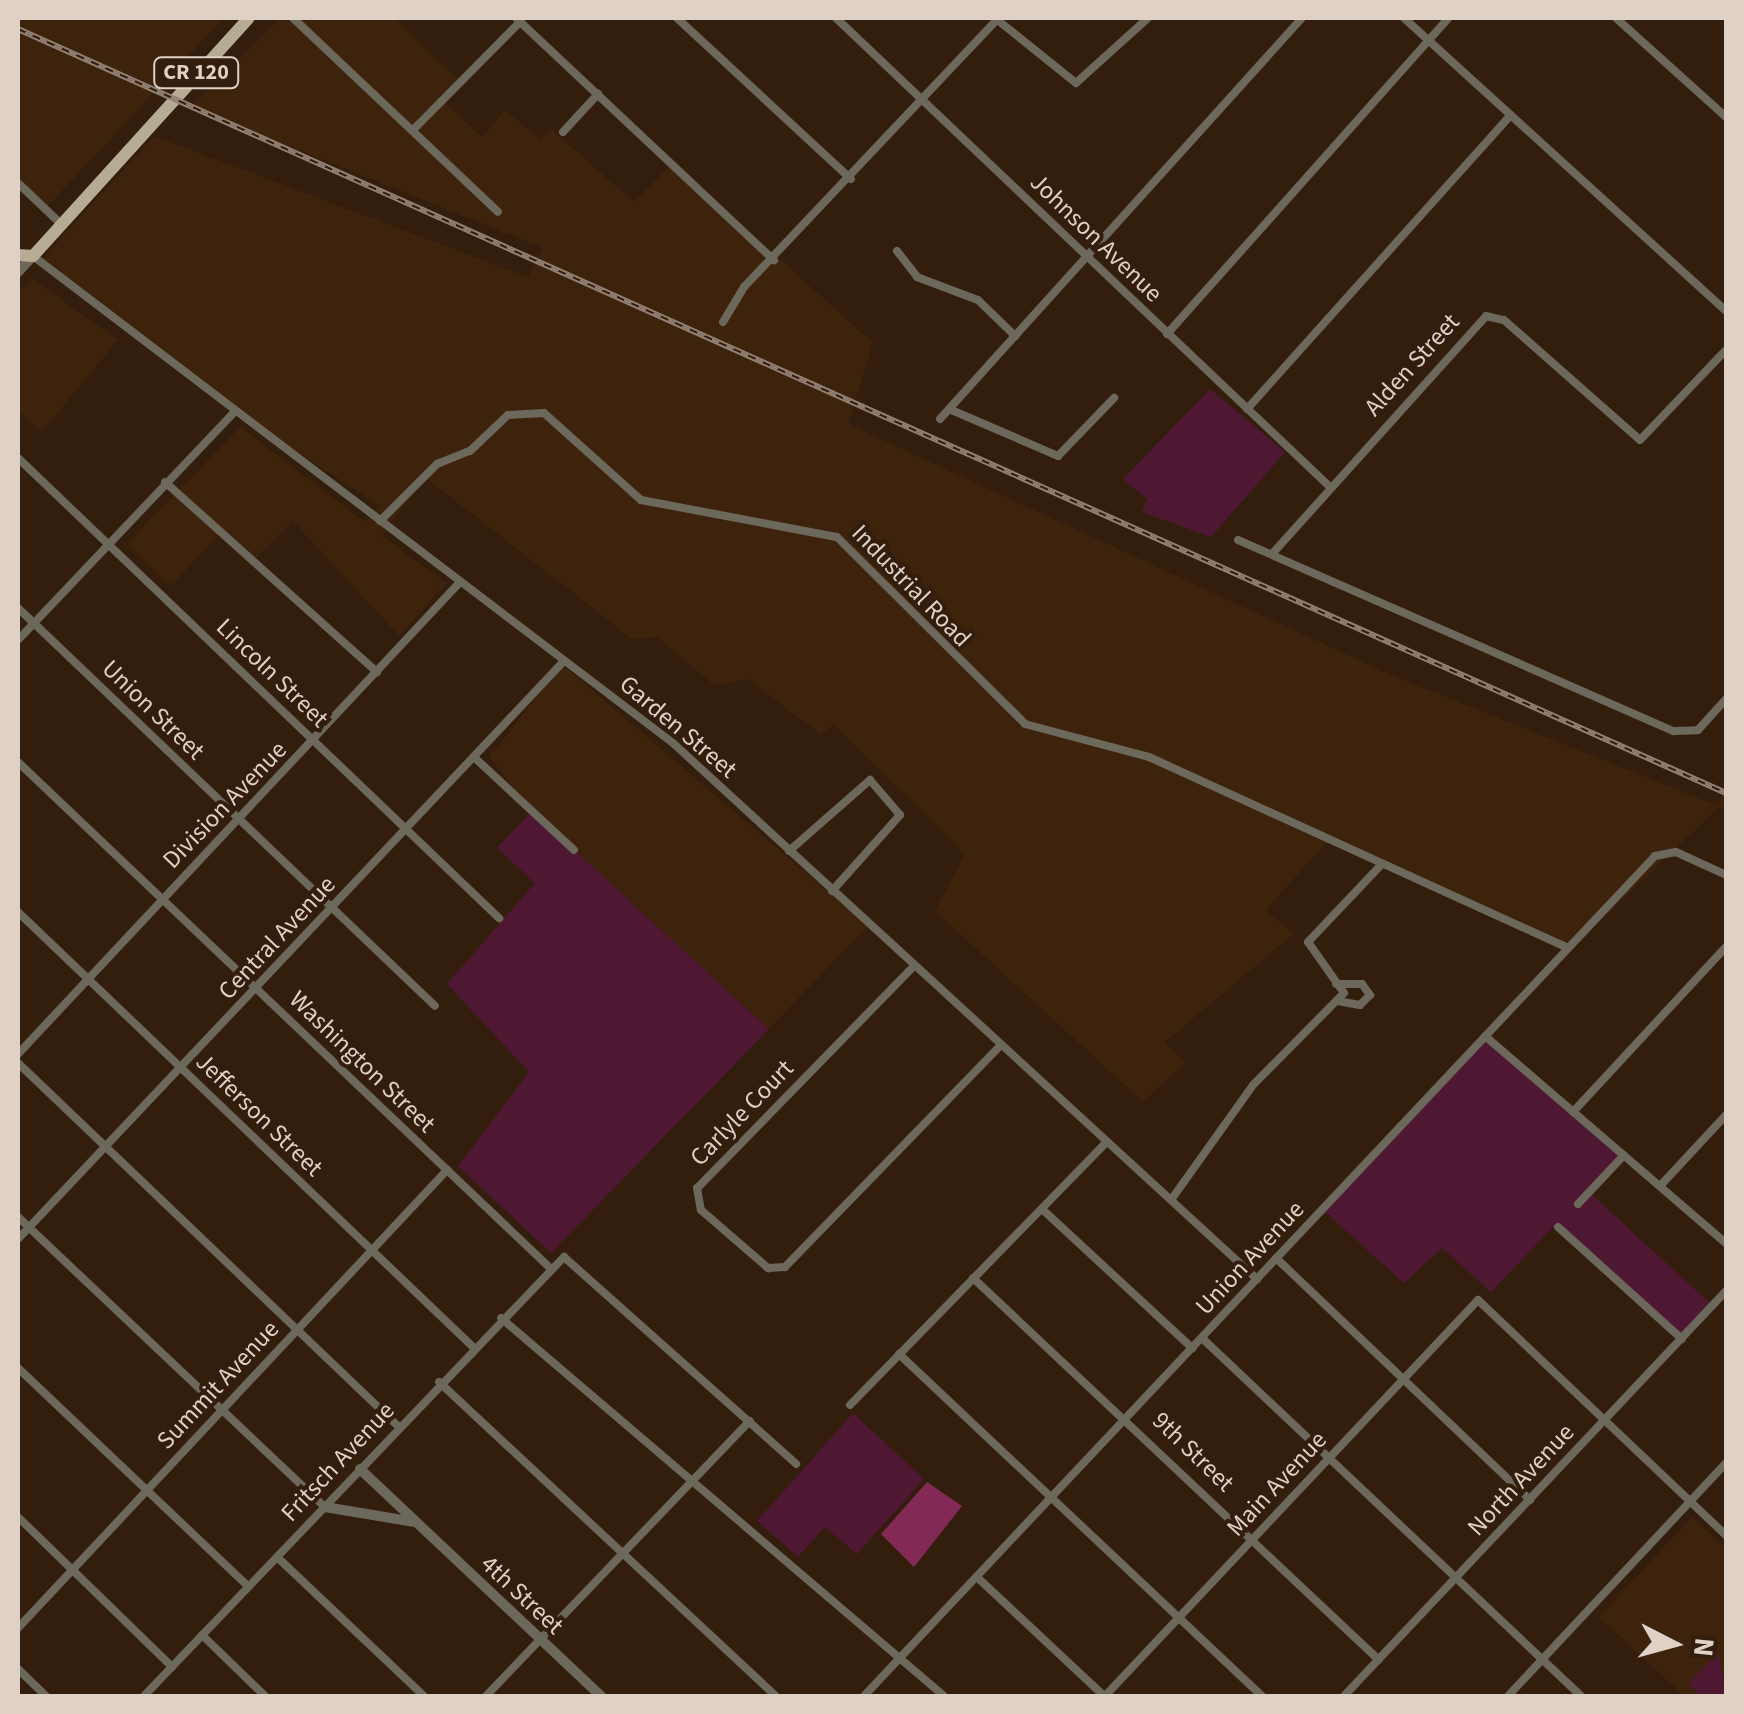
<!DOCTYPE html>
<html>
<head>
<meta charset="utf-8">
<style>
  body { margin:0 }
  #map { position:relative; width:1744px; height:1714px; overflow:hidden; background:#331d0d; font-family:"Source Sans 3",sans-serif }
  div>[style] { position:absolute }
  .built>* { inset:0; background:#3d220c }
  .green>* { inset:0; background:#4e1832 }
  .forest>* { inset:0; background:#822a55 }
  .minor>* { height:8px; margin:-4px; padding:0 4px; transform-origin:4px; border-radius:4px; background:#6c685b }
  .tertiary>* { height:10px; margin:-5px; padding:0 5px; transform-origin:5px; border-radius:5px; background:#6c685b }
  .primary>* { height:12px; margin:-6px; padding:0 6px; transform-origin:6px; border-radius:6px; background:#b6ac93 }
  .rail>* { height:6px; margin-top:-3px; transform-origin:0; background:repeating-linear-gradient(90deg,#331d0d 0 8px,#928174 0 16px); box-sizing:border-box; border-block:2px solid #928174 }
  span { translate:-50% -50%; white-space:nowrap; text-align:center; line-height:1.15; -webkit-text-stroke:8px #331d0d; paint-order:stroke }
  .shield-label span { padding:2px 8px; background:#331d0d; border:2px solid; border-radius:8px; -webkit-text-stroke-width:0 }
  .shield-label { font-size:22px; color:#dfd1c6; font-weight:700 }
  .street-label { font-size:25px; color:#dfd1c6 }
  .frame { position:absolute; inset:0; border:20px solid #dfd1c6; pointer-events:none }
  .north { position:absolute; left:1624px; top:1594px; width:100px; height:100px; -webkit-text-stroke:8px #331d0d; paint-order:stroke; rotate:96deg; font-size:28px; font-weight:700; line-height:40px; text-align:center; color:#dfd1c6 }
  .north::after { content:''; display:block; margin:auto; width:35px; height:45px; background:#dfd1c6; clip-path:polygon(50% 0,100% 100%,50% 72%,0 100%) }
</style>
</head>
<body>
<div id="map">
  <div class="built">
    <i style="clip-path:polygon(18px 18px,224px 18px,44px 210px,18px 186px)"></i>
    <i style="clip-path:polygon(280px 18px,394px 18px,459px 81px,442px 100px,482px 137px,505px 110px,541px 140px,551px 129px,634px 202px,673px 163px,873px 343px,848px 424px,1389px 674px,1718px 806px,1726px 782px,1726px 810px,1719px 807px,1570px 950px,1327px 842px,1266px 910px,1294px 934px,1165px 1042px,1185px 1063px,1143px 1102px,935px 911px,965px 854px,834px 724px,821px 735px,748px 679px,715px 686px,657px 637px,632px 639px,425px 477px,382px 536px,446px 583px,399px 636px,293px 521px,253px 561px,219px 534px,171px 586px,127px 544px,240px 427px,365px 522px,378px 505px,235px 411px,39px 262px,154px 136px,528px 277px,543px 248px,191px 107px)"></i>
    <i style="clip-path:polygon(33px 279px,118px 340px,42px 432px,18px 410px,18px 293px)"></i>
    <i style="clip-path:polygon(562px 664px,868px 926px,769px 1029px,532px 811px,489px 757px)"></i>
    <i style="clip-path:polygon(1692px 1517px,1726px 1548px,1726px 1696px,1684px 1696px,1599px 1617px)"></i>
  </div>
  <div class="green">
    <i style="clip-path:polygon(1210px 389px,1285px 452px,1211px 537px,1142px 512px,1147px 499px,1123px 479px)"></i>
    <i style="clip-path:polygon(532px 811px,769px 1029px,551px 1253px,458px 1166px,529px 1072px,447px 984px,535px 883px,497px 848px)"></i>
    <i style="clip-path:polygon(1490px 1036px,1625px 1157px,1589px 1192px,1714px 1307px,1682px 1342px,1557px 1223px,1491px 1292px,1442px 1248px,1404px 1283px,1324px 1211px)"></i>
    <i style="clip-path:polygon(853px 1413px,924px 1479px,857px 1554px,825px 1527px,798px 1557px,757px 1521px)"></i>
    <i style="clip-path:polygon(1718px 1652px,1726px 1696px,1701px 1696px,1688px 1684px)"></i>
  </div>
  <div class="forest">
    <i style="clip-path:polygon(927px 1482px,962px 1506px,914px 1567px,881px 1534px)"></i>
  </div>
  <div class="minor">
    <i style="left:293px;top:18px;width:282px;rotate:43.4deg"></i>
    <i style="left:516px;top:18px;width:354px;rotate:43.2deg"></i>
    <i style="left:677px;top:18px;width:237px;rotate:42.8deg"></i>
    <i style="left:836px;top:18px;width:681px;rotate:43.51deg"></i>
    <i style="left:995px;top:18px;width:104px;rotate:38.7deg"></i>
    <i style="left:1076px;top:83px;width:97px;rotate:-42.1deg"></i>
    <i style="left:1404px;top:18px;width:435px;rotate:42.3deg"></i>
    <i style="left:1616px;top:18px;width:148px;rotate:42deg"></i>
    <i style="left:414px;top:129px;width:152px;rotate:-45.3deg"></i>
    <i style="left:563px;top:132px;width:52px;rotate:-47.4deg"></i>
    <i style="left:18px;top:183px;width:58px;rotate:43.6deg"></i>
    <i style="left:897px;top:251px;width:33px;rotate:52deg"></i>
    <i style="left:917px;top:277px;width:65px;rotate:20.7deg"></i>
    <i style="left:978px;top:300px;width:52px;rotate:44.2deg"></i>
    <i style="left:33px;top:256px;width:804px;rotate:37.27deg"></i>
    <i style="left:673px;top:743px;width:793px;rotate:42.55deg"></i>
    <i style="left:723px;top:322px;width:41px;rotate:-59deg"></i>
    <i style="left:744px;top:287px;width:370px;rotate:-46.6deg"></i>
    <i style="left:1167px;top:334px;width:424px;rotate:-48.3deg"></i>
    <i style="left:949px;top:409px;width:119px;rotate:23.3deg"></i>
    <i style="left:1058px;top:456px;width:81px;rotate:-46deg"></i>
    <i style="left:1247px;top:409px;width:395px;rotate:-48.1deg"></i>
    <i style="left:940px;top:419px;width:540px;rotate:-47.93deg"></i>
    <i style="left:18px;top:458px;width:666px;rotate:43.72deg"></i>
    <i style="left:165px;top:482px;width:285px;rotate:41.9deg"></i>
    <i style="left:380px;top:521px;width:81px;rotate:-45deg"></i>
    <i style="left:437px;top:464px;width:35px;rotate:-22deg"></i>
    <i style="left:470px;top:451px;width:52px;rotate:-43.5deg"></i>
    <i style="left:508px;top:415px;width:36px;rotate:-3deg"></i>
    <i style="left:544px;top:413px;width:130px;rotate:41.9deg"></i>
    <i style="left:641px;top:500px;width:199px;rotate:10.7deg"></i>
    <i style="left:837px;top:537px;width:265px;rotate:44.8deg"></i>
    <i style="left:1025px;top:724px;width:128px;rotate:14.9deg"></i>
    <i style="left:1149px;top:757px;width:460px;rotate:24.5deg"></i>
    <i style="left:1238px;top:540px;width:476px;rotate:23.7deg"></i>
    <i style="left:1674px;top:731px;width:24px;rotate:-2deg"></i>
    <i style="left:1698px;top:730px;width:42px;rotate:-47.9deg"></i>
    <i style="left:1272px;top:554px;width:320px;rotate:-48deg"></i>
    <i style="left:1486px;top:316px;width:18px;rotate:13deg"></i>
    <i style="left:1504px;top:320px;width:181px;rotate:41.4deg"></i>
    <i style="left:1640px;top:440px;width:124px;rotate:-46.3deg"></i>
    <i style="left:18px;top:608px;width:576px;rotate:43.66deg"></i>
    <i style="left:18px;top:640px;width:315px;rotate:-46.5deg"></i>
    <i style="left:475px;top:758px;width:135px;rotate:42.9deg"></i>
    <i style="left:18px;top:762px;width:733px;rotate:43.56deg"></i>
    <i style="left:789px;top:851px;width:108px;rotate:-41.2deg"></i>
    <i style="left:870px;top:780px;width:46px;rotate:49.4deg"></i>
    <i style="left:900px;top:815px;width:102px;rotate:131.8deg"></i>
    <i style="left:18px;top:912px;width:629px;rotate:43.71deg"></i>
    <i style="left:913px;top:967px;width:309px;rotate:134.3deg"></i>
    <i style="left:697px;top:1188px;width:22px;rotate:80deg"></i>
    <i style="left:701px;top:1210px;width:89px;rotate:40.9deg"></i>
    <i style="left:768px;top:1268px;width:17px;rotate:-3deg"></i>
    <i style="left:785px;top:1267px;width:308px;rotate:-45.8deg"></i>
    <i style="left:1336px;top:984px;width:26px"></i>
    <i style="left:1362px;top:984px;width:14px;rotate:54deg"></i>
    <i style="left:1370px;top:995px;width:14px;rotate:135deg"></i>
    <i style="left:1360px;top:1005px;width:23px;rotate:-170deg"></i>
    <i style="left:1485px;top:1036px;width:318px;rotate:40.7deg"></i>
    <i style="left:18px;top:1054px;width:647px;rotate:-46.88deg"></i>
    <i style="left:18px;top:1063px;width:527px;rotate:43.69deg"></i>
    <i style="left:1573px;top:1112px;width:225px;rotate:-47.2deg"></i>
    <i style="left:1660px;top:1186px;width:97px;rotate:-47.1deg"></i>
    <i style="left:1171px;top:1200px;width:141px;rotate:-54.5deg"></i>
    <i style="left:1253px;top:1085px;width:129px;rotate:-45.3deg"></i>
    <i style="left:1344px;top:993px;width:62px;rotate:-125.2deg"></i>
    <i style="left:1308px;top:942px;width:106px;rotate:-46.5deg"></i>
    <i style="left:1578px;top:1204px;width:67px;rotate:-46.8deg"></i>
    <i style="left:1042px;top:1209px;width:205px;rotate:42.8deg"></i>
    <i style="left:18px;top:1217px;width:422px;rotate:43.4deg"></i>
    <i style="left:1558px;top:1227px;width:167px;rotate:42.1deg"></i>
    <i style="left:18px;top:1239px;width:795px;rotate:-46.63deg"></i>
    <i style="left:1276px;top:1258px;width:351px;rotate:43.6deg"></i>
    <i style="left:973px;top:1278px;width:557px;rotate:43.26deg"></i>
    <i style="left:501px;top:1318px;width:582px;rotate:40.47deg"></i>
    <i style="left:1203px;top:1339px;width:520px;rotate:43.36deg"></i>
    <i style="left:899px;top:1354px;width:499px;rotate:43.3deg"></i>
    <i style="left:18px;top:1368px;width:317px;rotate:43.5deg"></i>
    <i style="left:439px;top:1382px;width:461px;rotate:43deg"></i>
    <i style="left:850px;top:1405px;width:368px;rotate:-45.7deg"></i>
    <i style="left:18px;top:1517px;width:215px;rotate:44.2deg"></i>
    <i style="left:277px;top:1557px;width:202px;rotate:43.4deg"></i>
    <i style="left:978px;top:1578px;width:173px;rotate:43.1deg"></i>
    <i style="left:18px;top:1628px;width:628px;rotate:-46.87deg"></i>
    <i style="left:202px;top:1635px;width:88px;rotate:44.1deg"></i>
    <i style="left:18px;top:1669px;width:39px;rotate:44deg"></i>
    <i style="left:144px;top:1696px;width:608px;rotate:-46.27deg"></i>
    <i style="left:564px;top:1257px;width:311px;rotate:41.7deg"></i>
    <i style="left:486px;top:1696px;width:381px;rotate:-46.2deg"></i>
    <i style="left:864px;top:1696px;width:1154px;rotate:-46.72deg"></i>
    <i style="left:1655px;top:856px;width:21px;rotate:-11deg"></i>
    <i style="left:1676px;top:852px;width:55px;rotate:24.7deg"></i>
    <i style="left:1105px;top:1696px;width:544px;rotate:-46.71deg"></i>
    <i style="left:1478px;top:1300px;width:342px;rotate:43.5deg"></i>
    <i style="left:1344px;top:1696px;width:557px;rotate:-46.67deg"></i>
    <i style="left:1508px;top:1696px;width:319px;rotate:-46.9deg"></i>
  </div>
  <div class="tertiary">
    <i style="left:18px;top:272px;width:22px;rotate:-47deg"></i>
    <i style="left:360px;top:1469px;width:331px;rotate:43.3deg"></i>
    <i style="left:325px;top:1507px;width:91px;rotate:9.5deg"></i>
  </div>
  <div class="primary">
    <i style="left:18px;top:255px;width:15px;rotate:4deg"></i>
    <i style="left:33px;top:256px;width:321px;rotate:-47.8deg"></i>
  </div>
  <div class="rail">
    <i style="left:18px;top:29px;width:1871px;rotate:24.1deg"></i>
  </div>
  <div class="shield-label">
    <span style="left:196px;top:73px">CR 120</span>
  </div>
  <div class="street-label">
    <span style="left:1096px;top:238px;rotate:44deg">Johnson Avenue</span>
    <span style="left:1412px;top:365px;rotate:-48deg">Alden Street</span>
    <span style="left:911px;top:586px;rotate:46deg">Industrial Road</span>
    <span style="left:272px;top:673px;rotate:44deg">Lincoln Street</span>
    <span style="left:153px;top:710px;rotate:44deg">Union Street</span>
    <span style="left:678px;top:727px;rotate:40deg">Garden Street</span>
    <span style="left:225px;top:805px;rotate:-46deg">Division Avenue</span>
    <span style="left:277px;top:938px;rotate:-47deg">Central Avenue</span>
    <span style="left:362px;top:1062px;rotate:44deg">Washington Street</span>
    <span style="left:742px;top:1113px;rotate:-46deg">Carlyle Court</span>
    <span style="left:259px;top:1115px;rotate:44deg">Jefferson Street</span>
    <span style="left:1250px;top:1258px;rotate:-47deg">Union Avenue</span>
    <span style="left:218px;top:1385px;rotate:-47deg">Summit Avenue</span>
    <span style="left:1193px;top:1452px;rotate:44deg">9th Street</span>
    <span style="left:338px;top:1462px;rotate:-47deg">Fritsch Avenue</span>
    <span style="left:1521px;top:1480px;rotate:-47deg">North Avenue</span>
    <span style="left:1277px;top:1484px;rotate:-47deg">Main Avenue</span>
    <span style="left:522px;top:1595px;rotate:43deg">4th Street</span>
  </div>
  <div class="frame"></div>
  <div class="north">N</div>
</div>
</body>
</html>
